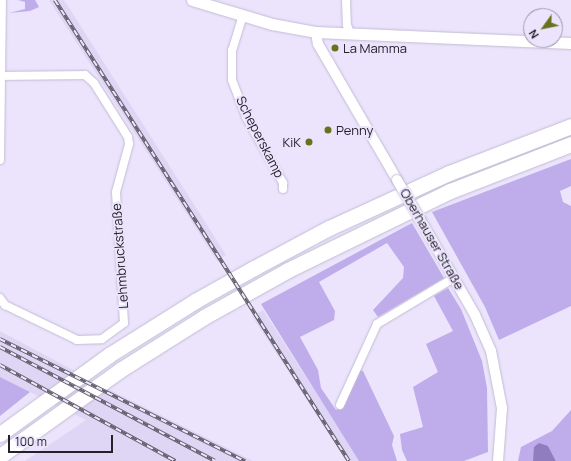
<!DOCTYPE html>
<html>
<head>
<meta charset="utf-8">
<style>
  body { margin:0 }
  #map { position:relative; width:571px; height:461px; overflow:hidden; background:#ebe4fc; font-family:Manrope,sans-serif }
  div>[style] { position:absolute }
  .built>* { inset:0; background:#dfd6f5 }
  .green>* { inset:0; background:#bfacea }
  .water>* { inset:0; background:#927cc0 }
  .roads { filter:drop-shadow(0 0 1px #c2bcd3) drop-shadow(0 0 1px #c2bcd3) }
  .minor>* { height:8px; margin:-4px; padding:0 4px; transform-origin:4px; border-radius:4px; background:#fff }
  .tertiary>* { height:10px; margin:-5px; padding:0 5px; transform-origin:5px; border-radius:5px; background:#fff }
  .secondary>* { height:11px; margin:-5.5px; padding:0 5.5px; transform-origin:5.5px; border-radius:5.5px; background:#fff }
  .motorway>* { height:15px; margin:-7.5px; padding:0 7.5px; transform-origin:7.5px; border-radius:7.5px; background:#fff }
  .rail>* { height:3.5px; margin-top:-1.75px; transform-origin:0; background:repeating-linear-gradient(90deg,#ebe4fc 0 6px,#645f6d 0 12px); box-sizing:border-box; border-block:1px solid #645f6d }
  .bridges { filter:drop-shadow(0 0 1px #c2bcd3) drop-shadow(0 0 1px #c2bcd3) }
  .tertiary-bridge>* { height:10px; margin:-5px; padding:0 5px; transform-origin:5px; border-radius:5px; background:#fff }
  .dots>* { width:11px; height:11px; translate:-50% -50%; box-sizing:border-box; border:2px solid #ebe4fc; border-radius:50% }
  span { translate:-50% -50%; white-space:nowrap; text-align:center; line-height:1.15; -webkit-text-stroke:4px #ebe4fc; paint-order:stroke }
  .poi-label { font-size:13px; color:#24212a }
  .left { translate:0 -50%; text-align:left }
  .right { translate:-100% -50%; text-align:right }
  .street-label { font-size:13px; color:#24212a }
  .north { position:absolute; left:523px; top:8px; width:40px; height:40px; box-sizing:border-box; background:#ebe4fc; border:1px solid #9b96a8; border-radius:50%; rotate:237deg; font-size:11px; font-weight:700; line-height:16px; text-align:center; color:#24212a }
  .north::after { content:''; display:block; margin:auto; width:14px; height:18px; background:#68721c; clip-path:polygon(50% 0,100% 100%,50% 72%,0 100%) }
  .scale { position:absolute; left:8px; top:435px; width:105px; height:18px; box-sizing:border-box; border:2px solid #24212a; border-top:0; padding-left:5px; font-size:12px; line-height:14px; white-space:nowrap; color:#24212a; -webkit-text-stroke:3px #ebe4fc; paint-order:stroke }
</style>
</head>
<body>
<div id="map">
  <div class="built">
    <i style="clip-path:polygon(49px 0,64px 0,226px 255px,217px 261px)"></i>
    <i style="clip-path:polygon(263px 310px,360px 461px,347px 461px,252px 316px)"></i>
    <i style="clip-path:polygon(0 331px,116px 393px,253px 461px,25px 461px,86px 420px,0 377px)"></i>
  </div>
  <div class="green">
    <i style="clip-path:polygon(18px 0,35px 0,39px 7px,30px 11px,9px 13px,25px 9px,25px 2px)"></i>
    <i style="clip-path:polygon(571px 159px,571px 186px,560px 191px,563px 202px,571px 206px,571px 306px,499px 340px,485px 307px,432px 212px)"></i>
    <i style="clip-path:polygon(412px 223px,444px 278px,378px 317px,373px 310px,403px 278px,404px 267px,387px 243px,319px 282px,335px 311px,334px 320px,300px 337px,318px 370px,321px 388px,336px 410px,343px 407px,360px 370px,363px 371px,394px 436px,392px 445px,397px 461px,359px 461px,261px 304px)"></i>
    <i style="clip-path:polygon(448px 288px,461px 309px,482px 361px,487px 388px,488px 452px,464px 461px,407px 461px,402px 450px,400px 434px,423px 427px,413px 387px,438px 372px,426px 344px,453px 331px,434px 296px)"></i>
    <i style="clip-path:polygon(0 377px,30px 392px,0 416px)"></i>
    <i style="clip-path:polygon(571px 410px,571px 461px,556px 461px,548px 446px,533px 461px,518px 461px,521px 447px,552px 431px)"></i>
  </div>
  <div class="water">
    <i style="clip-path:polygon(539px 443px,548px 446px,556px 461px,533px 461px,534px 447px)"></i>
  </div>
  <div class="roads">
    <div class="minor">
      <i style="left:346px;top:0;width:25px;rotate:88deg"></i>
      <i style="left:347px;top:25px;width:9px;rotate:69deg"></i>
      <i style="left:243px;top:15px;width:37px;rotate:107deg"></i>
      <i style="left:232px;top:50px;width:30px;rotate:90deg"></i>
      <i style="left:232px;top:80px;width:40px;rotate:69deg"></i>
      <i style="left:246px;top:117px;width:76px;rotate:60.7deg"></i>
      <i style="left:283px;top:183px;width:6px;rotate:90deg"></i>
      <i style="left:0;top:160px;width:160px;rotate:-89.3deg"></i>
      <i style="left:0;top:298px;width:9px;rotate:54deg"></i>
      <i style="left:5px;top:305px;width:80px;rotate:25.9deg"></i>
      <i style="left:77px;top:340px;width:25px;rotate:-2deg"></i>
      <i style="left:102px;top:339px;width:27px;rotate:-36deg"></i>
      <i style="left:124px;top:323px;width:131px;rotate:-93.5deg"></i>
      <i style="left:116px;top:192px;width:50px;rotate:-74.8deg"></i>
      <i style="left:129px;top:144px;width:7px;rotate:-98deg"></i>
      <i style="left:128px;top:137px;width:64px;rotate:-122.2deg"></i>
      <i style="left:94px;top:83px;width:12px;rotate:-138deg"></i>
      <i style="left:85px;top:75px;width:84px;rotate:179.3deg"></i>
      <i style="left:340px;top:405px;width:89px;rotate:-65.4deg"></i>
      <i style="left:377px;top:324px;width:90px;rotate:-30.9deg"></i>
    </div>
    <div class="tertiary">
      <i style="left:316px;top:32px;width:12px;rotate:81deg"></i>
      <i style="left:318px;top:44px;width:157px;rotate:59.8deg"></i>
      <i style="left:420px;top:219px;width:111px;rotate:60.2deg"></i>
      <i style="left:475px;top:315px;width:39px;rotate:66deg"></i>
      <i style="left:491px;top:351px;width:58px;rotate:79.1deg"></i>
      <i style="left:502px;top:408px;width:53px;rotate:94.3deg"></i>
    </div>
    <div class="secondary">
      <i style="left:192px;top:0;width:84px;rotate:16.7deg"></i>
      <i style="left:272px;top:24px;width:45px;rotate:10.3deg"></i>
      <i style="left:316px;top:32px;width:255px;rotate:2.5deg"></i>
    </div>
    <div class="motorway">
      <i style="left:0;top:434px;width:135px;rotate:-35.9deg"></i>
      <i style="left:109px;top:355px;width:102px;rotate:-32.1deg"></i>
      <i style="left:195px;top:301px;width:68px;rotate:-29.2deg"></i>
      <i style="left:254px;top:268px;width:85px;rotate:-28.1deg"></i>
      <i style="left:329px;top:228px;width:132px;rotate:-24.6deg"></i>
      <i style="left:449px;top:173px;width:131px;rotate:-21.1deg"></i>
      <i style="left:0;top:456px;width:148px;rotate:-35.6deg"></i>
      <i style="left:120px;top:370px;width:99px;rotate:-32.2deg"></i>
      <i style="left:204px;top:317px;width:96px;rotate:-29.2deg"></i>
      <i style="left:288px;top:270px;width:180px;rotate:-26deg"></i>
      <i style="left:450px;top:191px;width:130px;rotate:-21.2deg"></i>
    </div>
  </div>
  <div class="rail">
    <i style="left:55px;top:0;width:547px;rotate:57.47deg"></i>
    <i style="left:0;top:339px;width:274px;rotate:26.5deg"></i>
    <i style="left:0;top:347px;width:243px;rotate:27.9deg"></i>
    <i style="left:0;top:365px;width:200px;rotate:28.7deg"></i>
  </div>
  <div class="bridges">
    <div class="tertiary-bridge">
      <i style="left:397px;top:180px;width:45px;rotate:59.5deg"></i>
    </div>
  </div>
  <div class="dots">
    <i style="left:335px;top:48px;background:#68721c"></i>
    <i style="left:328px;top:130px;background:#68721c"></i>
    <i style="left:309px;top:142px;background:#68721c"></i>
  </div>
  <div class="poi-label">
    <span class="left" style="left:343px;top:48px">La Mamma</span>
    <span class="left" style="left:336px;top:130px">Penny</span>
    <span class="right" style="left:301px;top:142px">KiK</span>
  </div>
  <div class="street-label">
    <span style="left:260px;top:137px;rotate:63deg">Scheperskamp</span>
    <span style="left:432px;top:239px;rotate:60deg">Oberhauser Straße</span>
    <span style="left:120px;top:256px;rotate:-94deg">Lehmbruckstraße</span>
  </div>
  <div class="north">N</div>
  <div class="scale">100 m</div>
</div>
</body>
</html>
